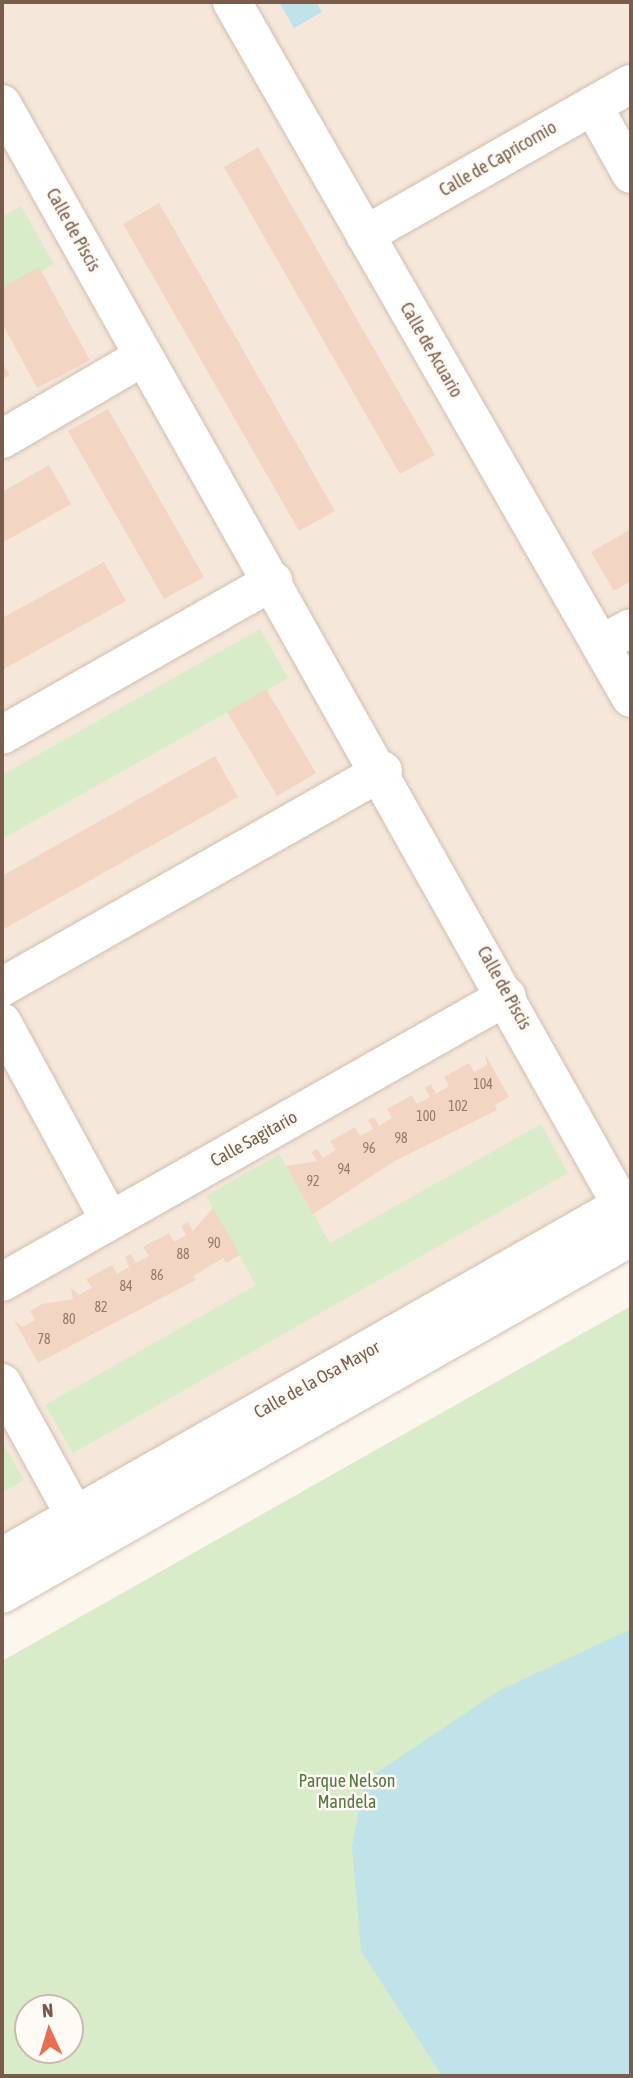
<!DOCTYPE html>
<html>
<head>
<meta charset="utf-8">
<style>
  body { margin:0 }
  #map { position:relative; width:633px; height:2078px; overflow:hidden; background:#fdf6ec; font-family:"Asap Condensed",sans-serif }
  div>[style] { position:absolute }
  .residential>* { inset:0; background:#f5e8da }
  .green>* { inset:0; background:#d8ecc9 }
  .water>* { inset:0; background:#bfe3e8 }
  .building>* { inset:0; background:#f3d5c3 }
  .roads { filter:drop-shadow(0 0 2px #d1beb0) drop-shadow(0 0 2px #d1beb0) }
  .minor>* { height:38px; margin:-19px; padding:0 19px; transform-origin:19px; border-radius:19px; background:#fff }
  span { translate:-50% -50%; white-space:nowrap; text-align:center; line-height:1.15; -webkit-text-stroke:5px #fffaf3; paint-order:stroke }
  .number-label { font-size:14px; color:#987a6a }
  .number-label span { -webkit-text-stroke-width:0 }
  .street-label { font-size:18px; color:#7a5c4d }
  .park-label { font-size:18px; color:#537a41 }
  .frame { position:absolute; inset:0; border:4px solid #7a5c4d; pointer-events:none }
  .north { position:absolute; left:14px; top:1994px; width:70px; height:70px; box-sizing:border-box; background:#fffaf3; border:2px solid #cabbb1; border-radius:50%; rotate:356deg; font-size:19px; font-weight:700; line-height:28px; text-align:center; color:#7a5c4d }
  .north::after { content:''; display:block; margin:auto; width:24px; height:32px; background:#e76f51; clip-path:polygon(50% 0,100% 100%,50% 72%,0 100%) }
</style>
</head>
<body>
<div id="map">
  <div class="residential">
    <i style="clip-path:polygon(2px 2px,631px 2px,631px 1195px,2px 1552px)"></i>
  </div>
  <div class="green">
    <i style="clip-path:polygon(21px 206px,54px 264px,2px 294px,2px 217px)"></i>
    <i style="clip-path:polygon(260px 629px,288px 678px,2px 839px,2px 775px)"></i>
    <i style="clip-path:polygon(541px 1124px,568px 1173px,73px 1453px,45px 1405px,256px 1285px,206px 1196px,279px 1154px,330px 1243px)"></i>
    <i style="clip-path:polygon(evenodd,631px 1306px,631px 2076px,2px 2076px,2px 1661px,631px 1306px,28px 2008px,70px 2008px,70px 2050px,28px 2050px,28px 2008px)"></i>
    <i style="clip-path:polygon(2px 1441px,24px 1480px,2px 1493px)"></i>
  </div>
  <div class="water">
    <i style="clip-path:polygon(279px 2px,316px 2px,322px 12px,294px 28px)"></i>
    <i style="clip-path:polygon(631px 1629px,631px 2076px,442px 2076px,361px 1951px,352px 1847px,364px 1781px,500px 1690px)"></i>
  </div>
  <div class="building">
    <i style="clip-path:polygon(258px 147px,435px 455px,400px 474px,224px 167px)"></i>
    <i style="clip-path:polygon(159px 203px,335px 511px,299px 531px,123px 224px)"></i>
    <i style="clip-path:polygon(39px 267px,90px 360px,37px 388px,2px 323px,2px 287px)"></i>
    <i style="clip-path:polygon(2px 362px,10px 375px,2px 380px)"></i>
    <i style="clip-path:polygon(108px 409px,204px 577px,164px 599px,68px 431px)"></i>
    <i style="clip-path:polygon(49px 465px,71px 504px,2px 543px,2px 492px)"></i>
    <i style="clip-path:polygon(631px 529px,631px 581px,614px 591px,591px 552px)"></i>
    <i style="clip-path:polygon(104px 562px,126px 601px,2px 670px,2px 618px)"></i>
    <i style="clip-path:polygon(266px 689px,316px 773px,277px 796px,227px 712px)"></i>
    <i style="clip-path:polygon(215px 756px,238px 797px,2px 930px,2px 876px)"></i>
    <i style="clip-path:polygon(485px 1054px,509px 1097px,495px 1105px,497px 1110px,395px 1161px,313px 1214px,286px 1166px,317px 1161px,311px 1152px,317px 1149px,323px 1158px,336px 1150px,330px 1141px,355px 1127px,360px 1136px,373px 1129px,368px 1120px,374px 1117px,379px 1126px,392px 1118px,387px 1109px,412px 1095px,417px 1104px,430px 1097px,425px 1088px,431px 1084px,436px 1094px,449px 1086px,444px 1077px,469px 1063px,474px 1072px,487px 1065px)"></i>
    <i style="clip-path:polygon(213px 1208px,240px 1255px,226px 1263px,223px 1258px,193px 1276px,196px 1280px,38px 1363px,14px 1320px,22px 1327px,35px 1320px,30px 1311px,42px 1304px,73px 1299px,71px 1288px,79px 1295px,92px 1288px,86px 1279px,112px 1265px,117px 1274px,129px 1267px,125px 1257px,131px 1254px,136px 1263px,149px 1256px,143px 1247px,169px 1233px,174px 1242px,186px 1235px,181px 1226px,188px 1222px,193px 1231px)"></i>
  </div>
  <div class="roads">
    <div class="minor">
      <i style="left:232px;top:2px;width:802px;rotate:60.18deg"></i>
      <i style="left:2px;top:104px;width:1264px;rotate:60.64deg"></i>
      <i style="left:593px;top:106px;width:78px;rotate:60.8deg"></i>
      <i style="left:365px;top:235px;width:306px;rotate:-29.6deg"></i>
      <i style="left:2px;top:439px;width:164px;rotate:-30.3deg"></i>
      <i style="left:601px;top:644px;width:34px;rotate:-28deg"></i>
      <i style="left:2px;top:735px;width:312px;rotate:-29.6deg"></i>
      <i style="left:2px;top:987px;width:438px;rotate:-29.6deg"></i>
      <i style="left:2px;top:1022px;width:226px;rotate:61.5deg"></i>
      <i style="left:2px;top:1282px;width:580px;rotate:-29.52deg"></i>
      <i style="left:2px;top:1383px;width:152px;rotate:61.2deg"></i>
      <i style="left:2px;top:1557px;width:723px;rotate:-29.58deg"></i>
      <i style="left:2px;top:1594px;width:723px;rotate:-29.58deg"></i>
    </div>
  </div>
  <div class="number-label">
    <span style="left:483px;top:1084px">104</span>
    <span style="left:458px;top:1106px">102</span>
    <span style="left:426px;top:1116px">100</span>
    <span style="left:401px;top:1138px">98</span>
    <span style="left:369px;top:1148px">96</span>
    <span style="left:344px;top:1169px">94</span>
    <span style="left:313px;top:1181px">92</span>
    <span style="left:214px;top:1243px">90</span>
    <span style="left:183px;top:1254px">88</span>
    <span style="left:157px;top:1275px">86</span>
    <span style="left:126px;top:1286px">84</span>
    <span style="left:101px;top:1307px">82</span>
    <span style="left:69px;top:1319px">80</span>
    <span style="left:44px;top:1339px">78</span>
  </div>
  <div class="street-label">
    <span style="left:498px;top:159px;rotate:-30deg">Calle de Capricornio</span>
    <span style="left:73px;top:230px;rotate:61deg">Calle de Piscis</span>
    <span style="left:431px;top:350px;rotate:60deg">Calle de Acuario</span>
    <span style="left:504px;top:988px;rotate:61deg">Calle de Piscis</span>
    <span style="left:254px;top:1139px;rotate:-29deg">Calle Sagitario</span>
    <span style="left:317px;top:1380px;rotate:-29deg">Calle de la Osa Mayor</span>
  </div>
  <div class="park-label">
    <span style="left:347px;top:1792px">Parque Nelson<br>Mandela</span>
  </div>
  <div class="frame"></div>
  <div class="north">N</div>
</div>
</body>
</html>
